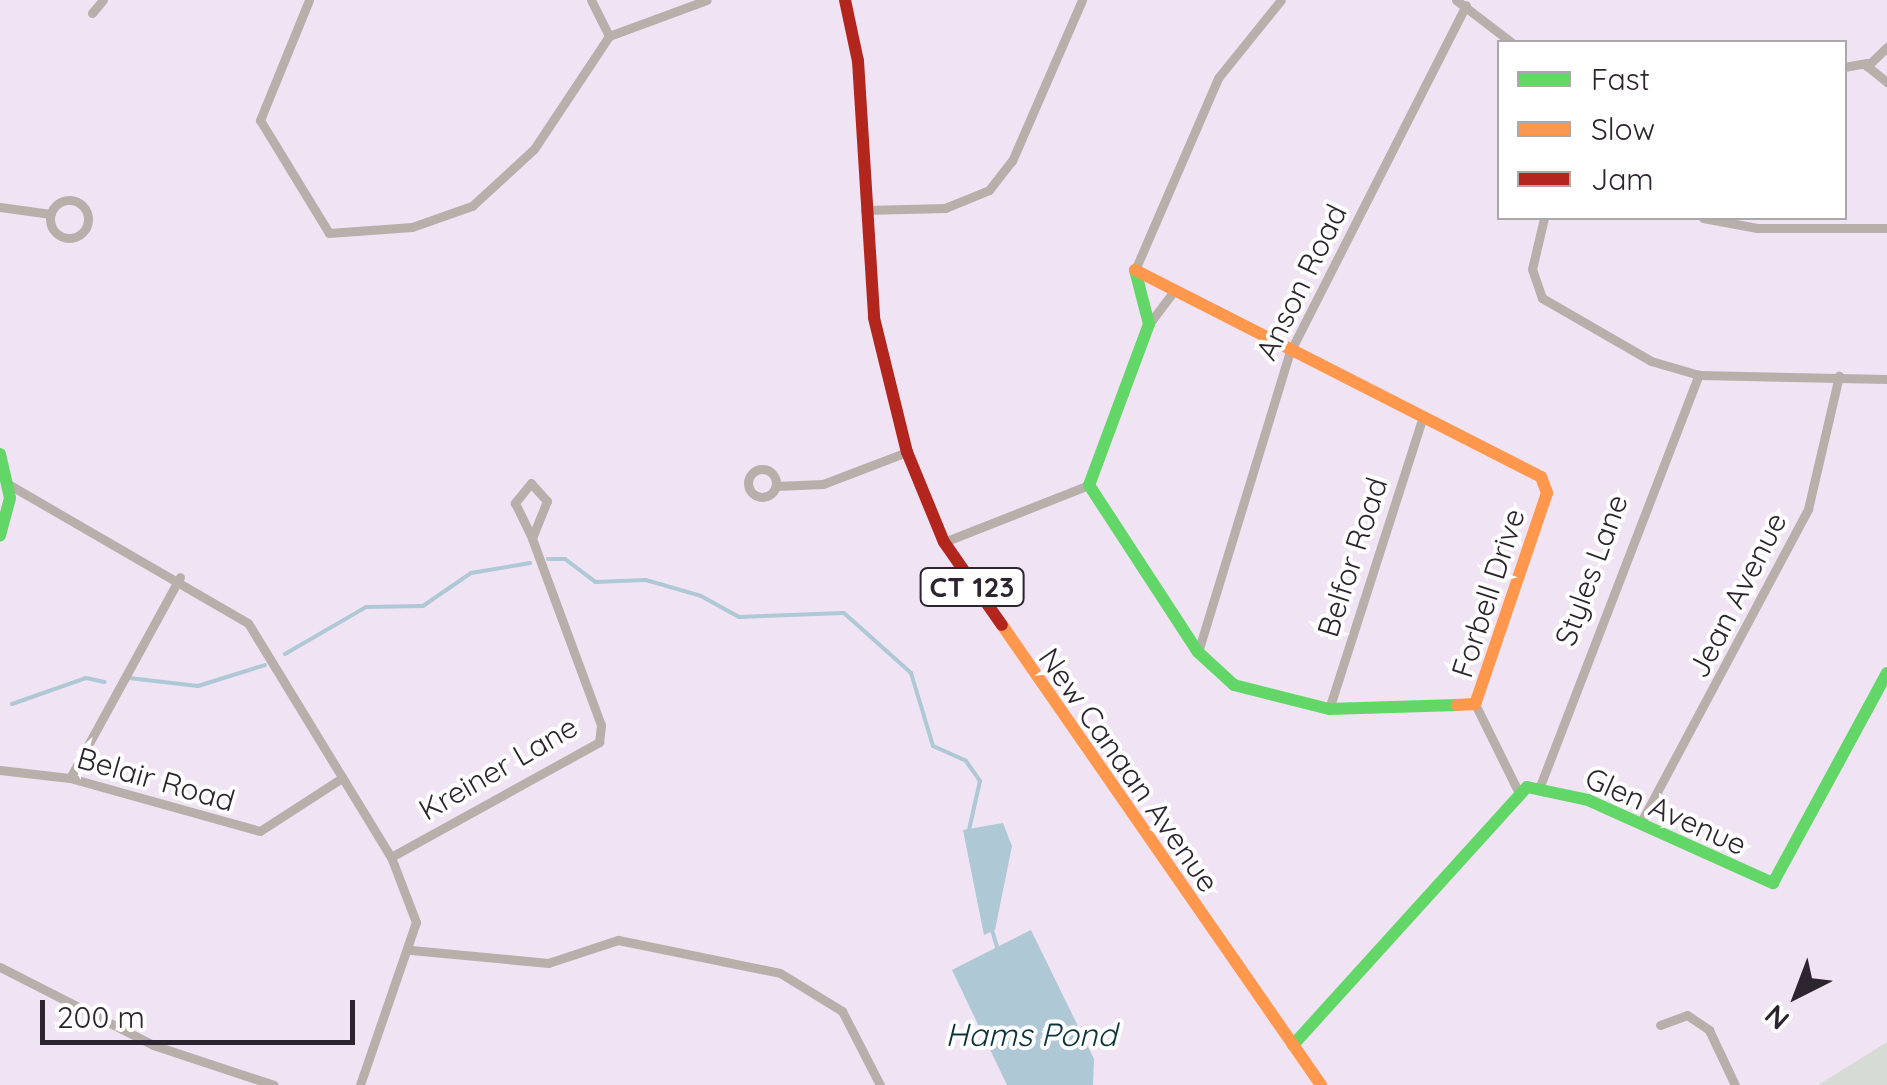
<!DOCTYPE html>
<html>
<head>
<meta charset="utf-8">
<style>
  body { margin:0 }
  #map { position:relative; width:1887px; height:1085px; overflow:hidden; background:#f0e3f3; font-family:Quicksand,sans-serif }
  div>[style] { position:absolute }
  .green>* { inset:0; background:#d6dcd5 }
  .water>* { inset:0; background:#aec8d5 }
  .stream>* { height:4px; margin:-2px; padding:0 2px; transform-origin:2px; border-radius:2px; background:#aec8d5 }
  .street>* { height:9px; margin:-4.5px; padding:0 4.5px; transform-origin:4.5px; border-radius:4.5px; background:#b9afaa }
  .street>.ring { margin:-4.5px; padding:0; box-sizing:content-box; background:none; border:9px solid #b9afaa; border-radius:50% }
  .fast>* { height:12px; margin:-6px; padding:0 6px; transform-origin:6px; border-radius:6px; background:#63d668 }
  .slow>* { height:12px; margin:-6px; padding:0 6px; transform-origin:6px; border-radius:6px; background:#ff974d }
  .jam>* { height:12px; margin:-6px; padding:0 6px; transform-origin:6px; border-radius:6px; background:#b3261e }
  span { translate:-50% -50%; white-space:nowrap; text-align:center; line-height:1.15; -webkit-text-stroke:8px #fff; paint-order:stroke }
  .shield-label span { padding:2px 8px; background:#fff; border:2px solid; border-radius:8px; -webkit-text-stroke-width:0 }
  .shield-label { font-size:28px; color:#2c242e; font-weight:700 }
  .street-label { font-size:30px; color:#2c242e }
  .water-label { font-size:32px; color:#0a333d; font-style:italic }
  .legend { position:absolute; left:1497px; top:40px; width:350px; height:180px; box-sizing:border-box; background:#fff; border:2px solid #aba7ab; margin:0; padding:12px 18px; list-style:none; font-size:30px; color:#2c242e }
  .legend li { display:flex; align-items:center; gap:20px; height:50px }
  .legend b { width:50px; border:2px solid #aba7ab }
  .north { position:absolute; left:1747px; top:945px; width:100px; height:100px; -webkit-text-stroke:8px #fff; paint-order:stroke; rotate:222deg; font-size:28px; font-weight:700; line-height:40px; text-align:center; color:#2c242e }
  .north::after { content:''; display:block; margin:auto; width:35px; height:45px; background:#2c242e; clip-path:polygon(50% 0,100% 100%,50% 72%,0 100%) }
  .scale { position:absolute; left:40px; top:1000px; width:315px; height:45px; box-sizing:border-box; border:5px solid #2c242e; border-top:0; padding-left:12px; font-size:30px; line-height:35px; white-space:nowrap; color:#2c242e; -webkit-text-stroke:8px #fff; paint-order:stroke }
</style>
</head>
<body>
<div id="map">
  <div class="green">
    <i style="clip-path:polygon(1887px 1042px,1887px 1085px,1818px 1085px)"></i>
  </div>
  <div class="water">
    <i style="clip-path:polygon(1003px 823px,1012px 846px,995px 930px,984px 935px,963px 830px)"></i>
    <i style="clip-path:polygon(1031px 930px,1094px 1059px,1093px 1085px,1007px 1085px,952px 970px)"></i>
  </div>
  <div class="stream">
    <i style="left:548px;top:559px;width:17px"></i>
    <i style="left:565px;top:559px;width:38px;rotate:37deg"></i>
    <i style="left:595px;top:582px;width:51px;rotate:-2.2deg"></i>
    <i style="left:646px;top:580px;width:57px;rotate:16.2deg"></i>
    <i style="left:701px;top:596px;width:43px;rotate:28.9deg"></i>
    <i style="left:739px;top:617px;width:105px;rotate:-2.2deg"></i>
    <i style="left:844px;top:613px;width:90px;rotate:41.8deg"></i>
    <i style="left:911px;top:673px;width:76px;rotate:73.2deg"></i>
    <i style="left:933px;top:746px;width:36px;rotate:24deg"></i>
    <i style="left:966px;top:761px;width:24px;rotate:55deg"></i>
    <i style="left:980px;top:781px;width:50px;rotate:102.7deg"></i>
    <i style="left:285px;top:654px;width:94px;rotate:-30.1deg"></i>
    <i style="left:366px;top:607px;width:57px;rotate:-1deg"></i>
    <i style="left:423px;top:606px;width:58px;rotate:-34.5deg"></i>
    <i style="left:471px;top:573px;width:60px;rotate:-9.6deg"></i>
    <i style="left:129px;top:678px;width:69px;rotate:6.6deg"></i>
    <i style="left:198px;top:686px;width:70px;rotate:-17.4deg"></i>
    <i style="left:12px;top:704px;width:78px;rotate:-19.4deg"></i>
    <i style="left:86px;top:678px;width:19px;rotate:12deg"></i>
    <i style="left:991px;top:927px;width:21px;rotate:73deg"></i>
  </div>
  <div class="street">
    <i style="left:309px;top:0;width:130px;rotate:112.2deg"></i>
    <i style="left:260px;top:120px;width:132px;rotate:58.6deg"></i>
    <i style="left:329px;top:233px;width:83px;rotate:-4.1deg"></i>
    <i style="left:412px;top:227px;width:64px;rotate:-19.3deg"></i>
    <i style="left:472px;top:206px;width:84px;rotate:-42.6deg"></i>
    <i style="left:534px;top:149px;width:136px;rotate:-56.4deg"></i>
    <i style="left:609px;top:36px;width:104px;rotate:-20.2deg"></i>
    <i style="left:591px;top:0;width:40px;rotate:63.4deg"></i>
    <i style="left:1456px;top:0;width:69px;rotate:37.4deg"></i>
    <i style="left:92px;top:13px;width:17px;rotate:-50deg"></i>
    <i style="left:1887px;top:47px;width:28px;rotate:136deg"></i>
    <i style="left:1867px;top:66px;width:26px;rotate:39deg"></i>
    <i style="left:1844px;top:67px;width:23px;rotate:-10deg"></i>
    <i class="ring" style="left:50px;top:200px;width:29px;height:29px"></i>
    <i style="left:0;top:207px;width:51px;rotate:7.8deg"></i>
    <i style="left:865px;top:210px;width:80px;rotate:-1.4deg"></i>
    <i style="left:945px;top:208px;width:48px;rotate:-22.2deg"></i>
    <i style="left:989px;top:190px;width:37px;rotate:-52deg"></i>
    <i style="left:1012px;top:161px;width:176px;rotate:-66.5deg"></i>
    <i style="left:1544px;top:218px;width:52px;rotate:103.2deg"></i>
    <i style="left:1532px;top:269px;width:31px;rotate:71deg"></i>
    <i style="left:1542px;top:298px;width:126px;rotate:30deg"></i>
    <i style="left:1651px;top:361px;width:50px;rotate:16.3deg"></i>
    <i style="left:1699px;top:375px;width:188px;rotate:1.2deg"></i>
    <i style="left:1703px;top:218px;width:55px;rotate:10.5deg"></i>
    <i style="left:1757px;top:228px;width:130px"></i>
    <i style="left:1135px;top:270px;width:209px;rotate:-66.6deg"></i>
    <i style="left:1218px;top:78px;width:100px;rotate:-51.1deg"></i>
    <i style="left:1149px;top:324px;width:39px;rotate:-53deg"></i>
    <i class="ring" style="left:748px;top:469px;width:19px;height:19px"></i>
    <i style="left:8px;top:484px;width:277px;rotate:30.1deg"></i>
    <i style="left:248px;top:623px;width:274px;rotate:58.6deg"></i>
    <i style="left:391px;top:857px;width:70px;rotate:69deg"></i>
    <i style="left:416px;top:922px;width:172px;rotate:109deg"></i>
    <i style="left:776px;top:486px;width:47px;rotate:-2.4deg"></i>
    <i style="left:823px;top:484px;width:90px;rotate:-20.9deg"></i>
    <i style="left:944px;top:542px;width:156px;rotate:-21.5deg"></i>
    <i style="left:1198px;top:652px;width:312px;rotate:-73deg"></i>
    <i style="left:1289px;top:354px;width:391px;rotate:-63.1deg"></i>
    <i style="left:1475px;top:704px;width:97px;rotate:63.7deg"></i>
    <i style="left:1329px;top:709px;width:305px;rotate:-72.2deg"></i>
    <i style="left:0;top:770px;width:70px;rotate:6.5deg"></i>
    <i style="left:70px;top:778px;width:197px;rotate:15.6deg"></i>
    <i style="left:260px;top:831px;width:98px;rotate:-32.9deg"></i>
    <i style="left:70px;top:778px;width:229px;rotate:-61.3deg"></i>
    <i style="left:1540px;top:786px;width:441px;rotate:-68.9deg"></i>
    <i style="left:1641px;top:822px;width:355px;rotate:-61.9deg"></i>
    <i style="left:1808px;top:509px;width:137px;rotate:-76.9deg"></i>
    <i style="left:391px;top:857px;width:238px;rotate:-28.9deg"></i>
    <i style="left:599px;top:742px;width:17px;rotate:-83deg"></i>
    <i style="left:601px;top:725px;width:199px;rotate:-110.3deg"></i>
    <i style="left:532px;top:538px;width:40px;rotate:-68deg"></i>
    <i style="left:547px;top:501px;width:24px;rotate:-132deg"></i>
    <i style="left:531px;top:483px;width:26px;rotate:129deg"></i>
    <i style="left:515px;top:503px;width:39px;rotate:64deg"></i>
    <i style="left:411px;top:950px;width:138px;rotate:5.4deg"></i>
    <i style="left:548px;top:963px;width:74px;rotate:-18.2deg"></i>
    <i style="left:618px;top:940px;width:165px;rotate:11.5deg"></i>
    <i style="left:780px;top:973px;width:73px;rotate:31.5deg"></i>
    <i style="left:842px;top:1011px;width:83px;rotate:62.8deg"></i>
    <i style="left:0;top:967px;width:172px;rotate:27deg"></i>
    <i style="left:153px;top:1045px;width:127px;rotate:18.3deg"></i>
    <i style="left:1660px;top:1025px;width:29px;rotate:-20deg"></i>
    <i style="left:1687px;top:1015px;width:27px;rotate:34deg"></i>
    <i style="left:1709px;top:1030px;width:61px;rotate:64.7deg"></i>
  </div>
  <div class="fast">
    <i style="left:1135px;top:270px;width:56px;rotate:75.5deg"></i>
    <i style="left:1149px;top:324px;width:172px;rotate:110.4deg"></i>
    <i style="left:1089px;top:485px;width:199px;rotate:56.9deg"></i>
    <i style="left:1198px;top:652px;width:49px;rotate:42.5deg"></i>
    <i style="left:1234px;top:685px;width:98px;rotate:14.2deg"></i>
    <i style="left:1329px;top:709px;width:128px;rotate:-1.8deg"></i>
    <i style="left:0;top:454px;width:45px;rotate:77.2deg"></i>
    <i style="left:10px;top:498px;width:39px;rotate:105deg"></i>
    <i style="left:1293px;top:1045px;width:348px;rotate:-47.8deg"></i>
    <i style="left:1527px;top:787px;width:62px;rotate:12deg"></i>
    <i style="left:1588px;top:800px;width:203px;rotate:24.2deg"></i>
    <i style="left:1773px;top:883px;width:239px;rotate:-61.5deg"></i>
  </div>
  <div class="slow">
    <i style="left:1135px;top:270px;width:456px;rotate:27deg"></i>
    <i style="left:1541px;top:477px;width:17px;rotate:69deg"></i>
    <i style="left:1547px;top:493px;width:223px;rotate:108.8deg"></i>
    <i style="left:1475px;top:704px;width:18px;rotate:177deg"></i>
    <i style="left:1002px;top:625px;width:560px;rotate:55.26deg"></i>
  </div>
  <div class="jam">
    <i style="left:845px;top:0;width:62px;rotate:78deg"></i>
    <i style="left:858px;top:61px;width:257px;rotate:86.4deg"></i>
    <i style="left:874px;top:318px;width:138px;rotate:76.2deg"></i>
    <i style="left:907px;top:452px;width:97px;rotate:67.7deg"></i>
    <i style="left:944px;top:542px;width:101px;rotate:55.1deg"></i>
  </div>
  <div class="shield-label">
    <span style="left:972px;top:587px">CT 123</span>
  </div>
  <div class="street-label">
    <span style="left:1301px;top:282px;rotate:-64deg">Anson Road</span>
    <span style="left:1352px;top:557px;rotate:-72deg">Belfor Road</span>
    <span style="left:1591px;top:570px;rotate:-70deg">Styles Lane</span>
    <span style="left:1488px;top:593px;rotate:-72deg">Forbell Drive</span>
    <span style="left:1737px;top:595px;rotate:-63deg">Jean Avenue</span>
    <span style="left:498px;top:768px;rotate:-30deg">Kreiner Lane</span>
    <span style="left:1129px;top:770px;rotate:55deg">New Canaan Avenue</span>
    <span style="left:156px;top:779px;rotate:16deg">Belair Road</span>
    <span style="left:1666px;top:811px;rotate:24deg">Glen Avenue</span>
  </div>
  <div class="water-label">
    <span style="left:1031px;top:1034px">Hams Pond</span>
  </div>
  <ul class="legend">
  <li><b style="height:12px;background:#63d668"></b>Fast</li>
  <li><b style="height:12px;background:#ff974d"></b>Slow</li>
  <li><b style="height:12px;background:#b3261e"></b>Jam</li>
  </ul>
  <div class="north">N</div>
  <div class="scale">200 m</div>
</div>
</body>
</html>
